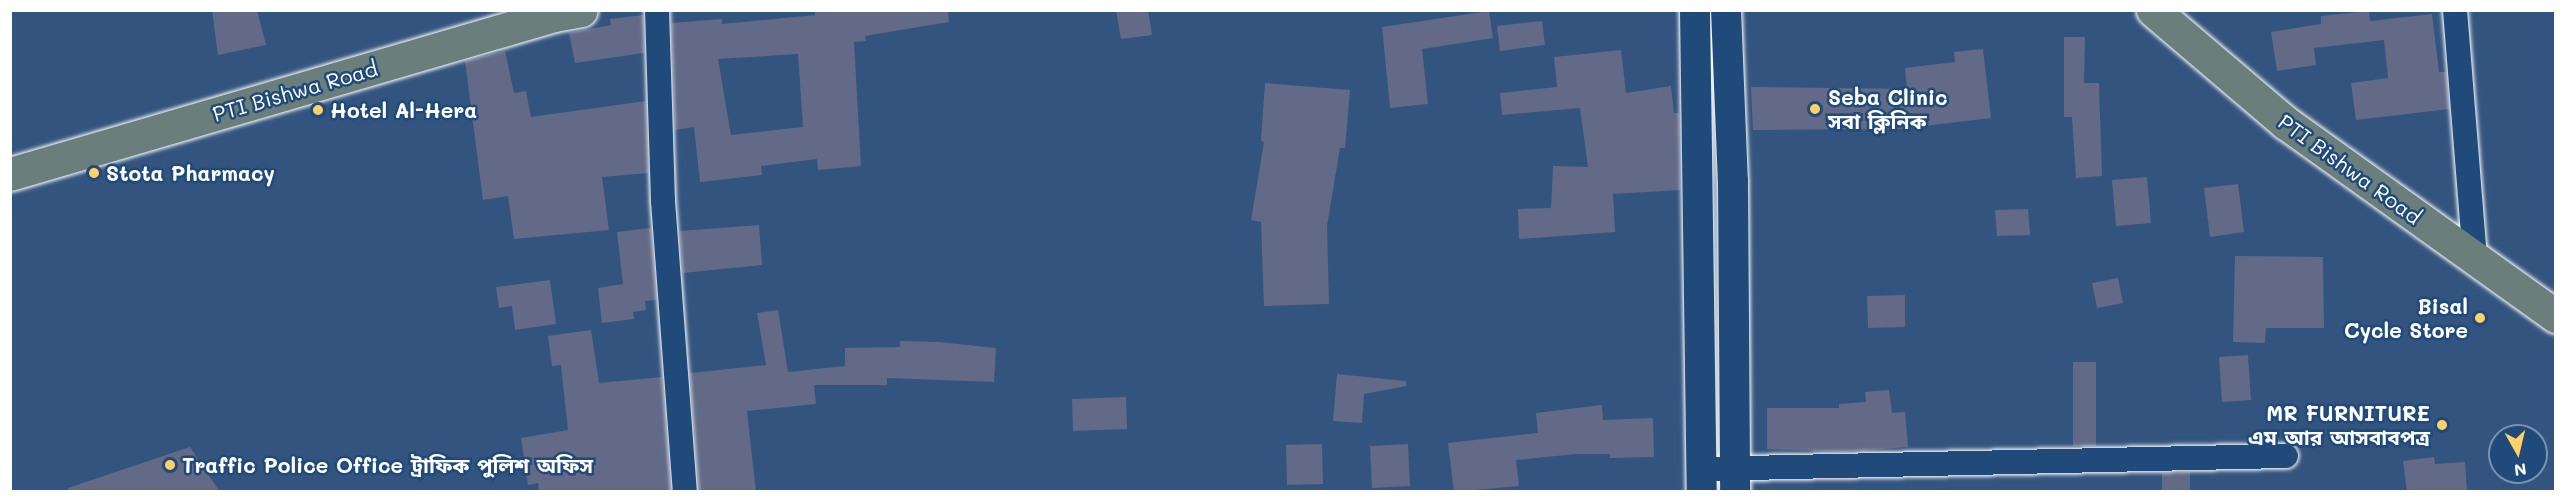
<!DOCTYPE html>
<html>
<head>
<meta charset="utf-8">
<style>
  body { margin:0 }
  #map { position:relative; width:2566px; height:502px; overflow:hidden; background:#33547e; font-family:Mali,"Noto Sans Bengali",sans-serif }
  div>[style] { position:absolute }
  .building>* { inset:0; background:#626a88 }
  .roads { filter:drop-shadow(0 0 2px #fff) drop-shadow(0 0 2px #fff) }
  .minor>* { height:24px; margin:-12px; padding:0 12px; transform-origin:12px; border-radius:12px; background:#1f4a7a }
  .tertiary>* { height:30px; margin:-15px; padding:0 15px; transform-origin:15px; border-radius:15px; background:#1f4a7a }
  .trunk>* { height:33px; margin:-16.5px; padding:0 16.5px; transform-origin:16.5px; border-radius:16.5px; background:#6a7f7c }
  .dots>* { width:16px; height:16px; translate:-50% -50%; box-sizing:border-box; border:3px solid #1f4a7a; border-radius:50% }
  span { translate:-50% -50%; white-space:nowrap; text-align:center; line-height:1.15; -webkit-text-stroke:5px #1f4a7a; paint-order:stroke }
  .street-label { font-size:21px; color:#fff }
  .poi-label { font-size:21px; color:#fff; font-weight:700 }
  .left { translate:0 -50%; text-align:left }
  .right { translate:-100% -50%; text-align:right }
  .frame { position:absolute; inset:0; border:12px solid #fff; pointer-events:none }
  .north { position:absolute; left:2488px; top:424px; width:60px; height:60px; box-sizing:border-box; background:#1f4a7a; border:2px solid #7992af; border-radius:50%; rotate:172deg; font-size:16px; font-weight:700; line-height:24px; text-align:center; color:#fff }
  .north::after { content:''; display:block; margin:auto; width:21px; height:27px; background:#ffd166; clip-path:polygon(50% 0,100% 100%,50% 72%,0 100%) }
</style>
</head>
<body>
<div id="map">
  <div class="building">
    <i style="clip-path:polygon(212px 10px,257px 10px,266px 45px,218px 55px)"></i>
    <i style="clip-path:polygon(evenodd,815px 10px,948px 10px,949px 22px,865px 36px,866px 41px,854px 42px,861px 166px,818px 170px,817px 159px,761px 166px,762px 175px,700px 182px,694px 127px,675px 130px,672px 23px,722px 19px,722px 24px,815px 15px,815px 10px,798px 54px,803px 127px,731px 135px,718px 59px,798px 54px)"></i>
    <i style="clip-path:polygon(1116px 10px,1148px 10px,1152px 35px,1121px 39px)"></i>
    <i style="clip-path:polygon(1489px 11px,1493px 38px,1422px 49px,1428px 104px,1390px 108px,1382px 27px)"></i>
    <i style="clip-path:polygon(2369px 11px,2370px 21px,2432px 14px,2439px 72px,2446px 72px,2449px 109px,2356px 120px,2351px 83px,2388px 78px,2384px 40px,2314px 48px,2316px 65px,2277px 71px,2271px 32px,2321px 24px,2321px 16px)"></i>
    <i style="clip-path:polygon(643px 15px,644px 53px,575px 63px,569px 33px,611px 25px,610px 19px)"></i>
    <i style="clip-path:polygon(1542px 21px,1545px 45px,1500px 51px,1497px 26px)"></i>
    <i style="clip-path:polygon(2064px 37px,2085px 37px,2084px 83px,2099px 83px,2102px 176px,2076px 178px,2072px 117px,2064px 117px)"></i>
    <i style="clip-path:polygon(1983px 49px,1991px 118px,1899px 129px,1753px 130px,1751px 87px,1907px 89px,1905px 68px,1955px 62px,1954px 52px)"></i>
    <i style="clip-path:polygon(1621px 50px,1626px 93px,1671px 86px,1674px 113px,1679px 113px,1680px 190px,1613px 194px,1615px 232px,1519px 239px,1518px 209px,1551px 208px,1553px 166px,1588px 167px,1580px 108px,1502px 115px,1500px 93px,1557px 87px,1554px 57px)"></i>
    <i style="clip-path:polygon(505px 51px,514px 93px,526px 91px,531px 117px,646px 101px,648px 173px,602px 177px,609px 230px,514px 239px,508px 196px,483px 200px,465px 61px)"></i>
    <i style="clip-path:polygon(1265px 83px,1350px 90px,1345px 148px,1340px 148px,1327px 226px,1329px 304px,1264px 306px,1261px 222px,1251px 220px,1264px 142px,1261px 141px)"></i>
    <i style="clip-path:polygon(2147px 177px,2151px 223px,2116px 226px,2112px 180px)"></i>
    <i style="clip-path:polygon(2238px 184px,2244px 232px,2210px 237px,2204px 188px)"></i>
    <i style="clip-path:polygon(2028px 209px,2030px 235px,1997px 236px,1995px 210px)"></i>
    <i style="clip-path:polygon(759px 225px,762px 265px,683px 273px,680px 231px)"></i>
    <i style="clip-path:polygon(651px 228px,656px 300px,645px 301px,646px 310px,633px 312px,634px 319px,602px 323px,598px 288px,623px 284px,617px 232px)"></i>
    <i style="clip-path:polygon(2235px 256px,2323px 257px,2324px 328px,2266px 328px,2265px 343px,2233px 342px)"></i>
    <i style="clip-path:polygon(2118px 278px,2123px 303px,2097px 308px,2092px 283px)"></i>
    <i style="clip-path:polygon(550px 280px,556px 324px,515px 330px,512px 306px,499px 308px,496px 287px)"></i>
    <i style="clip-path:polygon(1905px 295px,1905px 327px,1868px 328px,1867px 296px)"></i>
    <i style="clip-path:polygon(778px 310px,788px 372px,845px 366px,845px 348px,900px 347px,900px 341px,938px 342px,996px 348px,994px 382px,887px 378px,887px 385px,814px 385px,816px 404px,747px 411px,756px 492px,699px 492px,690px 373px,766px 365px,757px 313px)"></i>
    <i style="clip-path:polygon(591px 330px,599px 383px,662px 377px,671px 492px,539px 492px,538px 483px,528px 485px,521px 438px,568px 430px,561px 365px,552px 366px,548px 336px)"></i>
    <i style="clip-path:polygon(2248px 355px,2251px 400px,2222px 402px,2219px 357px)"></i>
    <i style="clip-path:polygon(2073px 362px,2096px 362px,2096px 446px,2073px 446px)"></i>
    <i style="clip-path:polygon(1337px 374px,1406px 381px,1406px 386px,1364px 394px,1362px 423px,1333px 421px)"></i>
    <i style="clip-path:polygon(1889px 390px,1892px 413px,1905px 412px,1908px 447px,1843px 452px,1767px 449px,1767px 408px,1839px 408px,1839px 404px,1866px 402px,1865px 392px)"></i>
    <i style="clip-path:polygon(1126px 397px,1127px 429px,1073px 431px,1072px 399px)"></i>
    <i style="clip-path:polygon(1602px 405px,1603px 420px,1653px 418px,1654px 457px,1610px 458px,1610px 454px,1576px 454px,1516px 460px,1519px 486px,1454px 492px,1448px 443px,1538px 433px,1536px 413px)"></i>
    <i style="clip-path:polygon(1322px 444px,1323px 484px,1287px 485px,1286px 445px)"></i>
    <i style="clip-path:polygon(1408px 444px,1410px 486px,1372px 488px,1370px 446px)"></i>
    <i style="clip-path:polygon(190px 447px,220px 492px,69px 492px,68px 488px)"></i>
    <i style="clip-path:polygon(2434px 457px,2435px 464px,2465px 462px,2467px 492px,2407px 492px,2403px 461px)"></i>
    <i style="clip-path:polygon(2187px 472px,2190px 472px,2190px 492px,2162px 492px,2162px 473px)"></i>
  </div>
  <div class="roads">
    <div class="minor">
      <i style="left:657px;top:10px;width:191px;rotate:88.2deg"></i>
      <i style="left:663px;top:201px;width:292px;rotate:85.7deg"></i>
      <i style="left:2455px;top:10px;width:252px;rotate:85.4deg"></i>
      <i style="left:1702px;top:469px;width:584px;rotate:-1.28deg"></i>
    </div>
    <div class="tertiary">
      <i style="left:1695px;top:10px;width:482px;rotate:89.2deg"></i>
      <i style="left:1726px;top:10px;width:171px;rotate:87.7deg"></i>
      <i style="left:1733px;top:181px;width:311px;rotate:89.6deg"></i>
    </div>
    <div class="trunk">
      <i style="left:2153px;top:10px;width:175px;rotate:40.4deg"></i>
      <i style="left:2286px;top:123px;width:332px;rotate:35.6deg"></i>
      <i style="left:10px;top:174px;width:567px;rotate:-16.29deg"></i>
      <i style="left:554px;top:15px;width:27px;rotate:-10deg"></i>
    </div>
  </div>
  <div class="dots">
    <i style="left:1815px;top:109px;background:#ffd166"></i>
    <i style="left:318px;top:110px;background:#ffd166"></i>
    <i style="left:94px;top:173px;background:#ffd166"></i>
    <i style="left:2480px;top:318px;background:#ffd166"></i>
    <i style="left:2442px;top:425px;background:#ffd166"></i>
    <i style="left:170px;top:465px;background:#ffd166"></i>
  </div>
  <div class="street-label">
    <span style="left:295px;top:91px;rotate:-16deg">PTI Bishwa Road</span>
    <span style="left:2350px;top:169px;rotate:36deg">PTI Bishwa Road</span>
  </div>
  <div class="poi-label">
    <span class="left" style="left:1828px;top:109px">Seba Clinic<br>সবা ক্লিনিক</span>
    <span class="left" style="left:330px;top:110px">Hotel Al-Hera</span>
    <span class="left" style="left:106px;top:173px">Stota Pharmacy</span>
    <span class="right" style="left:2468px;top:318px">Bisal<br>Cycle Store</span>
    <span class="right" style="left:2430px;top:425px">MR FURNITURE<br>এম আর আসবাবপত্র</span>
    <span class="left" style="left:182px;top:465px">Traffic Police Office ট্রাফিক পুলিশ অফিস</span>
  </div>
  <div class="frame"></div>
  <div class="north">N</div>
</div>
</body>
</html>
